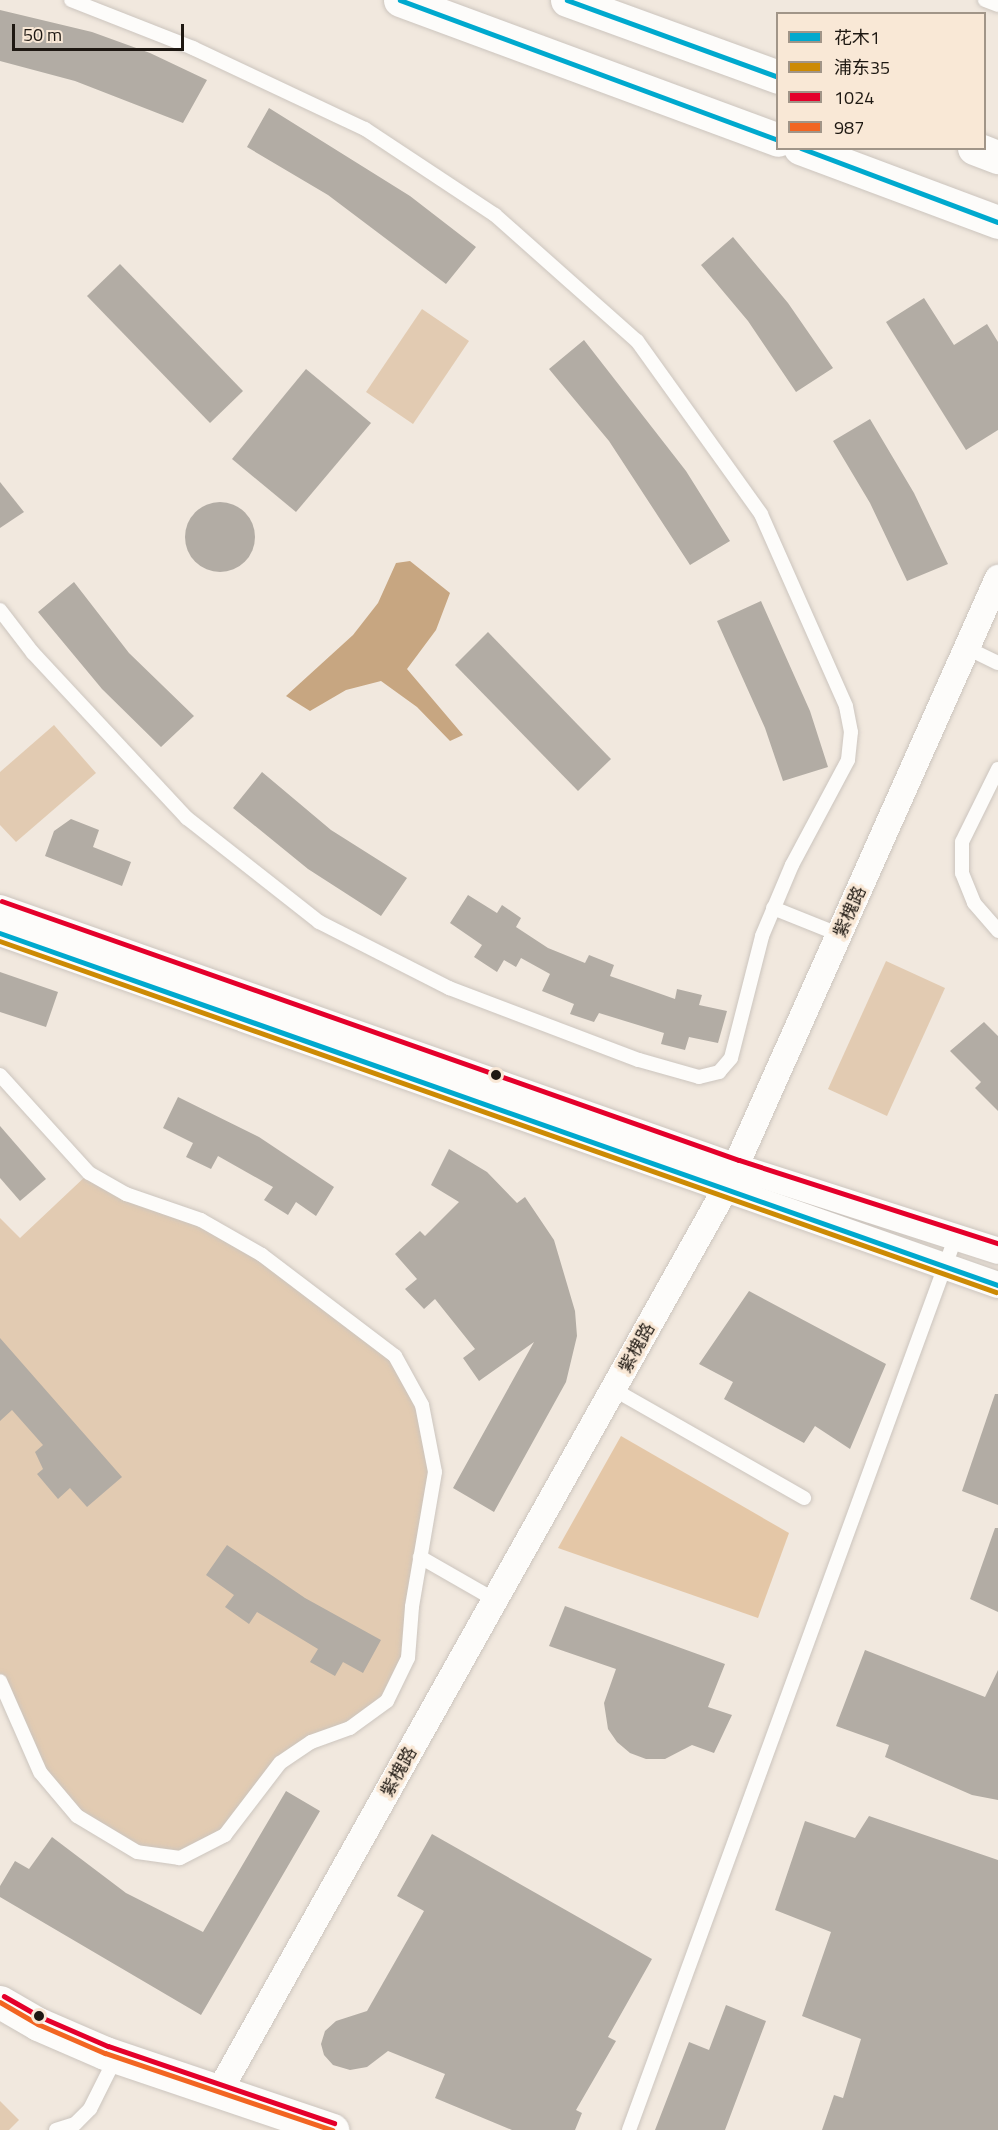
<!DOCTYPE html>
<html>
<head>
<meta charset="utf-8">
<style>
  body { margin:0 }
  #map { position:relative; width:998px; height:2130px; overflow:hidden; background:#f1e8de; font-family:"Titillium Web","Noto Sans SC",sans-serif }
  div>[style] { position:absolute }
  .green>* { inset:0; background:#e2cbb2 }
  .forest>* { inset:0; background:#e4c7a7 }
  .water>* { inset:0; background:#c7a681 }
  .building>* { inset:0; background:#b2aca4 }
  .round { border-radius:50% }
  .roads { filter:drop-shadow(0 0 2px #ccc5be) drop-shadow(0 0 2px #ccc5be) }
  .lane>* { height:14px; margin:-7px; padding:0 7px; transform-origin:7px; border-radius:7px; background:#fdfcfa }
  .street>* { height:26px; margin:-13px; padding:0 13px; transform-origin:13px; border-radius:13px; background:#fdfcfa }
  .secondary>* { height:33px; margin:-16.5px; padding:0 16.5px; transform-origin:16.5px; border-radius:16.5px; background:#fdfcfa }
  .bus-1>* { height:4.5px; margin:-2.25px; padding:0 2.25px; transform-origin:2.25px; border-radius:2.25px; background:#00a9ce }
  .bus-2>* { height:4.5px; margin:-2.25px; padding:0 2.25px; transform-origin:2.25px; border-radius:2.25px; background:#cc8a04 }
  .bus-3>* { height:4.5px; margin:-2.25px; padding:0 2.25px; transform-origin:2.25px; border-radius:2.25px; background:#e4002b }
  .bus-4>* { height:4.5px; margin:-2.25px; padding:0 2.25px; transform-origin:2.25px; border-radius:2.25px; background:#f26522 }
  .dots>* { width:16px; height:16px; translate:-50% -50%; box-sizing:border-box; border:3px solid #f9e8d6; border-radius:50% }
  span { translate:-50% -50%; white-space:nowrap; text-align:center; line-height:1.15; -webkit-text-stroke:6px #f9e8d6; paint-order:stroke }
  .street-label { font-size:18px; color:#1e1812 }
  .legend { position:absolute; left:776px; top:12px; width:210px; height:138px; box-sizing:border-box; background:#f9e8d6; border:2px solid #a19588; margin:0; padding:8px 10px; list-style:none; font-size:18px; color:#1e1812 }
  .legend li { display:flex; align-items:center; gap:12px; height:30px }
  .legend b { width:30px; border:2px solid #a19588 }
  .scale { position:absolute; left:12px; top:24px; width:172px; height:27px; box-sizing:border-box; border:3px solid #1e1812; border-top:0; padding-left:8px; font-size:18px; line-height:21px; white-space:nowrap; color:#1e1812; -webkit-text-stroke:4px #f9e8d6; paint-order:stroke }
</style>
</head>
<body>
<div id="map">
  <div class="green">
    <i style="clip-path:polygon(422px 309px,469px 341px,413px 424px,366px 392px)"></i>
    <i style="clip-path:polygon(54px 725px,96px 773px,16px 842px,0 825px,0 772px)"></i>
    <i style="clip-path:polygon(886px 961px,945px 988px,887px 1116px,828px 1089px)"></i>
    <i style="clip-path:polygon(89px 1173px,201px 1220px,395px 1356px,422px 1405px,435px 1472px,408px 1658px,387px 1701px,280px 1763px,225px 1835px,180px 1858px,137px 1852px,77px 1816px,40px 1772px,0 1681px,0 1218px,20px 1238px)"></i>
    <i style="clip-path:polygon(0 2101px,19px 2120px,9px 2130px,0 2130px)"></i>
  </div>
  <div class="forest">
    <i style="clip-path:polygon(621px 1436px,789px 1533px,758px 1618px,558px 1548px)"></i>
  </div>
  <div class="water">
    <i style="clip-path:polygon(410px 561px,450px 593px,436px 630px,407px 669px,463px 735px,450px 741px,417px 707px,381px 681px,346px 690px,310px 711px,286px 696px,353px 635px,378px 603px,396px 563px)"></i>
  </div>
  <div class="building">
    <i style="clip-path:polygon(0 10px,92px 32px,150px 53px,207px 80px,183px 123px,75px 81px,0 61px)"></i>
    <i style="clip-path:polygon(269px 108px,410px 196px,476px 247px,446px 284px,328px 195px,247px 147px)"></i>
    <i style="clip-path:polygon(733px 237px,788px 303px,833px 368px,796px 392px,748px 321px,701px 265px)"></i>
    <i style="clip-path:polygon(120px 264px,243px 391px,210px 423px,87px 296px)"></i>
    <i style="clip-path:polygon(924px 298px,954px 345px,987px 324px,998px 342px,998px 430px,966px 450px,886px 322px)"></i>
    <i style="clip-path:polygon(584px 340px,686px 471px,730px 541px,690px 565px,609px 441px,549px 369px)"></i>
    <i style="clip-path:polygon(306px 369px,371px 423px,296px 512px,232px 459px)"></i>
    <i style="clip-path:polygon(870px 419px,914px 493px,948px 564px,907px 581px,870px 503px,833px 441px)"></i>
    <i style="clip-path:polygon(0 482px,24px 512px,0 528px)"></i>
    <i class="round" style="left:185px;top:502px;width:70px;height:70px"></i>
    <i style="clip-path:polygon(74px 582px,129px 653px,194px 716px,161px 747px,102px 689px,38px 612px)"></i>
    <i style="clip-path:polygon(761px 601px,810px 711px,828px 767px,783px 781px,765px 728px,717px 621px)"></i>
    <i style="clip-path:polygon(488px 632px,611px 759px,578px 791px,455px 665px)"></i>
    <i style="clip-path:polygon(262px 772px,331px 830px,407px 878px,381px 916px,308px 869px,233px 808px)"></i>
    <i style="clip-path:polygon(71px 819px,99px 830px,93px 847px,131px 862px,122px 886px,45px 856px,54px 831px)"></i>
    <i style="clip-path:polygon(468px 895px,497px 913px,502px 905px,521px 918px,516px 927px,548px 948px,585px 963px,589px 955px,614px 965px,610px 976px,675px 999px,677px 989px,702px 995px,699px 1005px,727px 1011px,718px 1043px,689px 1037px,685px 1050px,661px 1044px,664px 1033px,599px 1013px,594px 1022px,570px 1014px,574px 1004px,542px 991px,550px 974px,521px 958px,516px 967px,504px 960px,497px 972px,474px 957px,482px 945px,450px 923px)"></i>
    <i style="clip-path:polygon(0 972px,58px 992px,46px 1027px,0 1012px)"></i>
    <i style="clip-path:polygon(984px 1022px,998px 1036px,998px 1111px,975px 1088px,981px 1082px,950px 1051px)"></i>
    <i style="clip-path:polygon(178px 1097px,259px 1137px,334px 1187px,316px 1216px,296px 1202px,288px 1215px,264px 1200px,273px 1187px,218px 1156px,211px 1169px,186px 1157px,193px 1143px,163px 1128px)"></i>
    <i style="clip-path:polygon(0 1126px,46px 1179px,20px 1201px,0 1178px)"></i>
    <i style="clip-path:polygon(449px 1149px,487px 1172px,517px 1203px,525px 1197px,554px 1240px,575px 1311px,577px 1336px,566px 1382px,494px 1512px,453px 1488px,534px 1342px,479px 1381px,463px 1358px,475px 1349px,435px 1299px,424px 1309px,405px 1289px,417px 1279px,395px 1254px,420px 1231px,425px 1236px,459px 1202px,431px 1185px)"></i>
    <i style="clip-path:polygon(749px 1291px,886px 1364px,850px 1449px,815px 1426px,804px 1443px,724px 1399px,733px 1382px,699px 1364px)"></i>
    <i style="clip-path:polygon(0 1338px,122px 1477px,87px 1507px,70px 1488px,58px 1499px,37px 1474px,43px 1469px,35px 1452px,43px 1445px,12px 1410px,0 1421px)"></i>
    <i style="clip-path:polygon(995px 1394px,998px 1394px,998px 1505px,962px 1491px)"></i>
    <i style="clip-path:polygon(995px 1528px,998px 1528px,998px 1612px,970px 1599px)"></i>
    <i style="clip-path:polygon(227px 1545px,305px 1598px,381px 1640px,363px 1673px,343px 1662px,335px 1676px,310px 1662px,318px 1649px,257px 1612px,249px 1624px,225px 1607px,234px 1595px,206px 1575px)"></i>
    <i style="clip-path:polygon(565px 1606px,725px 1664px,708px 1707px,732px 1715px,714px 1753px,692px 1745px,665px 1759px,646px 1759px,630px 1753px,617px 1742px,608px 1729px,604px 1703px,616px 1669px,549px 1646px)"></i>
    <i style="clip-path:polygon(865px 1650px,985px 1697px,998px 1670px,998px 1800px,972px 1795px,885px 1757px,889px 1745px,836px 1726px)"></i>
    <i style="clip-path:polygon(286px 1791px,320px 1811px,201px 2015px,0 1897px,0 1886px,15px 1861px,29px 1869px,52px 1837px,126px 1893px,203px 1932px)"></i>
    <i style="clip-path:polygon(869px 1816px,998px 1860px,998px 2130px,822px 2130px,834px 2095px,843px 2098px,861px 2039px,802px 2016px,831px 1932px,775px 1910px,805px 1821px,855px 1838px)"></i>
    <i style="clip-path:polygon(432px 1834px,652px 1959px,608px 2037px,616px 2041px,576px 2110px,582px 2113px,575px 2130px,512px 2130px,435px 2098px,445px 2074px,388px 2051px,367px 2067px,350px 2070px,333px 2065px,324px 2055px,321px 2044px,325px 2031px,336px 2021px,367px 2011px,424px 1911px,397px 1896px)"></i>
    <i style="clip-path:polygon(726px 2005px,766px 2021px,725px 2130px,655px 2130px,689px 2042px,709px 2050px)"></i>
  </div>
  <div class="roads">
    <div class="lane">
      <i style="left:985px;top:0;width:14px;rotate:21deg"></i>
      <i style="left:0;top:610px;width:54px;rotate:52.5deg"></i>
      <i style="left:33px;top:653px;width:226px;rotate:47deg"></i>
      <i style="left:187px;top:818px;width:168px;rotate:38.2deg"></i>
      <i style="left:319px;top:922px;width:146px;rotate:26.9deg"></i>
      <i style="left:449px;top:988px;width:203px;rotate:20.8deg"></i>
      <i style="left:639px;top:1060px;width:62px;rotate:15.8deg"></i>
      <i style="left:699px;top:1077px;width:21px;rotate:-14deg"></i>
      <i style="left:719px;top:1072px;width:18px;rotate:-49deg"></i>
      <i style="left:731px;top:1058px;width:126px;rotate:-75.7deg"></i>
      <i style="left:762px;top:936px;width:77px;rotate:-67.1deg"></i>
      <i style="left:792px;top:865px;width:119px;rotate:-61.9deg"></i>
      <i style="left:848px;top:760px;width:28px;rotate:-84deg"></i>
      <i style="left:851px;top:732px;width:26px;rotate:-101deg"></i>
      <i style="left:846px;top:706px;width:210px;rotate:-113.9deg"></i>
      <i style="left:761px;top:514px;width:213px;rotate:-125.6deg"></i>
      <i style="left:637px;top:341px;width:190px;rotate:-138.4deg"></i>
      <i style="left:495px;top:215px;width:156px;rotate:-146.5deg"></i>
      <i style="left:365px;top:129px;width:190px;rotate:-154.8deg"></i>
      <i style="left:193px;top:48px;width:131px;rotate:-158.5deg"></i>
      <i style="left:967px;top:648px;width:34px;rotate:26deg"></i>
      <i style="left:998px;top:769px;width:81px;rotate:116.3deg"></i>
      <i style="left:962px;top:842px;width:31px;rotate:90deg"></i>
      <i style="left:962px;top:873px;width:32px;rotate:68deg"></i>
      <i style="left:974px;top:903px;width:37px;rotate:49deg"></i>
      <i style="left:773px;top:908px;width:72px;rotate:21.9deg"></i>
      <i style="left:0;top:1075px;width:132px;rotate:47.8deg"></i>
      <i style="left:89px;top:1173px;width:43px;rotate:29.6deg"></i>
      <i style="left:126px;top:1194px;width:79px;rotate:19.1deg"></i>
      <i style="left:201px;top:1220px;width:70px;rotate:29.8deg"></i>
      <i style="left:262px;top:1255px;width:167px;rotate:37.2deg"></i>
      <i style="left:395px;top:1356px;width:56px;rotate:61.1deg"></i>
      <i style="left:422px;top:1405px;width:68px;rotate:79deg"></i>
      <i style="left:435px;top:1472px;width:137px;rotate:99.7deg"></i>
      <i style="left:412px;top:1607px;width:51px;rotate:94.5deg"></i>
      <i style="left:408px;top:1658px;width:48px;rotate:116deg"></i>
      <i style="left:387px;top:1701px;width:46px;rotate:143.9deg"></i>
      <i style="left:350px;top:1728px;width:41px;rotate:160.3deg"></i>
      <i style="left:311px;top:1742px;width:37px;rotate:146deg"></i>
      <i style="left:280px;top:1763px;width:91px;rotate:127.4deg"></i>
      <i style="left:225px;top:1835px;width:51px;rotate:152.9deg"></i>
      <i style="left:180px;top:1858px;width:43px;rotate:-172.1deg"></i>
      <i style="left:137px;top:1852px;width:70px;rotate:-149deg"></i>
      <i style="left:77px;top:1816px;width:57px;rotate:-130.1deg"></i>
      <i style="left:40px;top:1772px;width:99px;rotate:-113.7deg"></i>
      <i style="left:613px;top:1389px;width:220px;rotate:29.7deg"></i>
      <i style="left:420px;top:1557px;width:86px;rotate:29.8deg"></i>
      <i style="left:56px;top:2130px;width:20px;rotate:-18deg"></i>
      <i style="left:75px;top:2124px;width:21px;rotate:-45deg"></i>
      <i style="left:90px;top:2109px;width:58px;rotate:-63.4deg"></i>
      <i style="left:629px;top:2130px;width:952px;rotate:-69.91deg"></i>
    </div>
    <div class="street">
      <i style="left:0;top:908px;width:781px;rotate:19.36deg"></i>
      <i style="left:737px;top:1167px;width:274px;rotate:17.8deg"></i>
      <i style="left:0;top:933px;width:1058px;rotate:19.43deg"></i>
      <i style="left:220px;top:2090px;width:1034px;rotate:-60.71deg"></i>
      <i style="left:726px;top:1188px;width:668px;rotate:-65.97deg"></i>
    </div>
    <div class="secondary">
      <i style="left:400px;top:0;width:403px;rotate:20.3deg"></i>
      <i style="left:567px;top:0;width:225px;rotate:20deg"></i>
      <i style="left:800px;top:148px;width:211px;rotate:20.5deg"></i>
      <i style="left:974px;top:148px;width:26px;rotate:21deg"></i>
      <i style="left:0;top:2002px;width:44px;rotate:30.1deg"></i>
      <i style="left:38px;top:2024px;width:73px;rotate:23.4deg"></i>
      <i style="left:105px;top:2053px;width:240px;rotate:18.7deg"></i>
    </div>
  </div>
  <div class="bus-1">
    <i style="left:400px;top:0;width:403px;rotate:20.3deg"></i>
    <i style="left:567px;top:0;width:225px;rotate:20deg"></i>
    <i style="left:801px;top:148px;width:210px;rotate:20.6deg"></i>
    <i style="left:0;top:933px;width:1058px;rotate:19.43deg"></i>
  </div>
  <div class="bus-2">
    <i style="left:0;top:941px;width:1056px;rotate:19.41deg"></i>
  </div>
  <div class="bus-3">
    <i style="left:2px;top:901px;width:781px;rotate:19.36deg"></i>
    <i style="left:739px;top:1160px;width:272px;rotate:17.8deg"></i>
    <i style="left:4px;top:1996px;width:43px;rotate:29.6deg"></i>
    <i style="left:41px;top:2017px;width:73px;rotate:23.4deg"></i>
    <i style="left:108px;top:2046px;width:239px;rotate:18.8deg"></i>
  </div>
  <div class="bus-4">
    <i style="left:0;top:2002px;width:44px;rotate:30.1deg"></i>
    <i style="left:38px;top:2024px;width:73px;rotate:23.4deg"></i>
    <i style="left:105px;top:2053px;width:240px;rotate:18.7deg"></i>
  </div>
  <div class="dots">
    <i style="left:496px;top:1075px;background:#1e1812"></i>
    <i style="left:39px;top:2016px;background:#1e1812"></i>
  </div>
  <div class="street-label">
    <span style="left:850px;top:912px;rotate:-66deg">紫槐路</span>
    <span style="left:637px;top:1348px;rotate:-61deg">紫槐路</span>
    <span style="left:399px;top:1772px;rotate:-61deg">紫槐路</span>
  </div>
  <ul class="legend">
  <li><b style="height:8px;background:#00a9ce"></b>花木1</li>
  <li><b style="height:8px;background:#cc8a04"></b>浦东35</li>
  <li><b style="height:8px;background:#e4002b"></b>1024</li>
  <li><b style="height:8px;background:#f26522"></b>987</li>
  </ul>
  <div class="scale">50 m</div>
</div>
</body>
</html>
